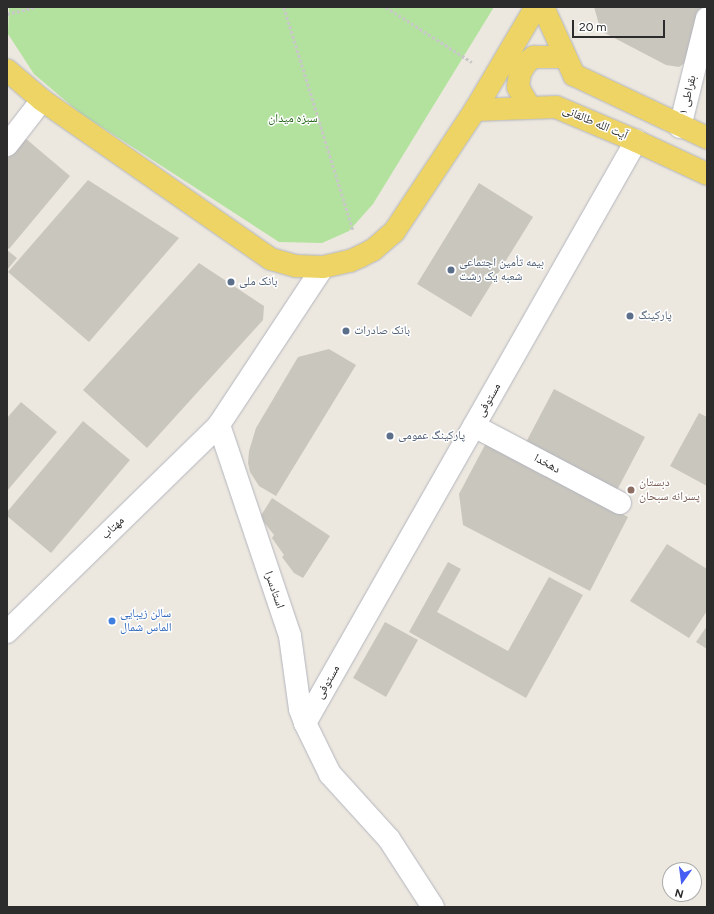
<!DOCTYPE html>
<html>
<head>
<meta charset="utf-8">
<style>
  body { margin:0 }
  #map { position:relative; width:714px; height:914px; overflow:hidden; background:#ede8df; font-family:Figtree,"Noto Naskh Arabic",sans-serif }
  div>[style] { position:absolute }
  .green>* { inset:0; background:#b2e29e }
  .building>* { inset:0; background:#c9c6be }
  .path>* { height:2.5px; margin-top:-1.25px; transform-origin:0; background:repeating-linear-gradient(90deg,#c8c8c8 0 3px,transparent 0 5px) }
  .roads { filter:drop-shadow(0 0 1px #b3b5bf) drop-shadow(0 0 1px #b3b5bf) }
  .minor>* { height:22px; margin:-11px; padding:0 11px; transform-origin:11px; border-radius:11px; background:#fff }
  .primary>* { height:22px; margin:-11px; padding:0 11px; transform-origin:11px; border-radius:11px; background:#edd465 }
  .dots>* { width:11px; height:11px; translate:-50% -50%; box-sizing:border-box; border:2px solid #fff; border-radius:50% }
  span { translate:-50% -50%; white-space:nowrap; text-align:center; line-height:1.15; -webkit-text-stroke:3px #fff; paint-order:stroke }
  .street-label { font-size:12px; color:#2c2c2c }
  .park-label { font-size:12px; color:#29691d }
  .service-label { font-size:12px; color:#4e5e75 }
  .left { translate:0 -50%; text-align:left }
  .education-label { font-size:12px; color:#785e54 }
  .shop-label { font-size:12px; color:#366cbe }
  .frame { position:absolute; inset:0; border:8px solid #2c2c2c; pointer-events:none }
  .north { position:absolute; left:662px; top:862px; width:40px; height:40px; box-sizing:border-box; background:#fff; border:1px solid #ababab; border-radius:50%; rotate:194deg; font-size:11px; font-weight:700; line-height:16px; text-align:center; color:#2c2c2c }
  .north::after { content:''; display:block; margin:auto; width:14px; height:18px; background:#465df4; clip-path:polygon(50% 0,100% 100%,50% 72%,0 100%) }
  .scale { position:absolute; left:572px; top:20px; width:93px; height:18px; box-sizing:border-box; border:2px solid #2c2c2c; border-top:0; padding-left:5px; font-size:12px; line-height:14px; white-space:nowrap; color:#2c2c2c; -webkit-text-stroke:3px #fff; paint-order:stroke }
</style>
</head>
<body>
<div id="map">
  <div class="green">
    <i style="clip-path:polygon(9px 7px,494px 7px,373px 204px,349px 231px,322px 243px,279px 242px,80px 113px,34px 74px,8px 34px)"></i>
  </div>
  <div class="building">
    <i style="clip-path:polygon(594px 7px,707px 7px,695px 56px,679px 67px,666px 65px,601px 31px)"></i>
    <i style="clip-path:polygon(25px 138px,70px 176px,9px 249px,7px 247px,7px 159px)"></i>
    <i style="clip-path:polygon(88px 180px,179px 238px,89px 342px,8px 272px)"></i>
    <i style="clip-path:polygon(479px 183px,533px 217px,471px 317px,417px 284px)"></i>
    <i style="clip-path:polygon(7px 250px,17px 258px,7px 270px)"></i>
    <i style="clip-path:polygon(199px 263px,264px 306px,263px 320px,147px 448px,83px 390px)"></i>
    <i style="clip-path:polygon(329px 349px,356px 365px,276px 496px,259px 486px,250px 472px,248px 463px,249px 451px,256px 428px,298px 357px)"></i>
    <i style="clip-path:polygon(554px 389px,645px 437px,615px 494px,524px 446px)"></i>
    <i style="clip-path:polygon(21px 402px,57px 432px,7px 491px,7px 418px)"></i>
    <i style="clip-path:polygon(699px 413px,707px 417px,707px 486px,670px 466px)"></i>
    <i style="clip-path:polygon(83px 421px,130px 460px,51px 553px,7px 516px,7px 512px)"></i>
    <i style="clip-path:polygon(486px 443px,628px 517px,590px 591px,463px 525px,459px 494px)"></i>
    <i style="clip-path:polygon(272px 498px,330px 536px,303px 578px,294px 573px,282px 557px,284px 555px,272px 538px,274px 535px,260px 517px)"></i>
    <i style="clip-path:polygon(667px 544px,707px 569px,707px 611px,689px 638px,630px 601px)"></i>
    <i style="clip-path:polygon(448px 562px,461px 569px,437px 612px,508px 651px,549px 577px,583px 595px,526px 698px,409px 632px)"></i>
    <i style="clip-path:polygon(385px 622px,418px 640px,386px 697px,353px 678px)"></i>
    <i style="clip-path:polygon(707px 626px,707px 649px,696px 642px)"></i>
  </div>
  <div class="path">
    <i style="left:284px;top:7px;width:233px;rotate:72.8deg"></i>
    <i style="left:386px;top:7px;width:102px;rotate:32.6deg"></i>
    <i style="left:7px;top:14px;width:30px;rotate:-14deg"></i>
  </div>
  <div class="roads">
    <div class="minor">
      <i style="left:680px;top:127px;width:112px;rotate:-76.1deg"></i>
      <i style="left:7px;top:145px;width:57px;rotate:-52.1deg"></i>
      <i style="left:323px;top:267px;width:189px;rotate:123.4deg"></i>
      <i style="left:219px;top:425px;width:223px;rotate:71.4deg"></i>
      <i style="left:290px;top:636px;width:74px;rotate:82.2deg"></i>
      <i style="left:300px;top:709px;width:15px;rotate:70deg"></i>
      <i style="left:305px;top:723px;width:57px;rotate:63.9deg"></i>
      <i style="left:330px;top:774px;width:88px;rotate:47.8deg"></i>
      <i style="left:389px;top:839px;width:81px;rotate:57.1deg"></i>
      <i style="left:474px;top:426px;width:165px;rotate:27.8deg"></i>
      <i style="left:7px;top:632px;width:296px;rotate:-44.3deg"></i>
      <i style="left:305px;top:723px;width:670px;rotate:-60.37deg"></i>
    </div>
    <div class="primary">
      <i style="left:543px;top:7px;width:75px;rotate:65.5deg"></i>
      <i style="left:574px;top:75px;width:147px;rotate:25.3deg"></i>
      <i style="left:7px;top:70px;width:46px;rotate:40.6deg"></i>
      <i style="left:42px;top:100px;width:279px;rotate:34.8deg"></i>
      <i style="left:271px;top:259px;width:26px;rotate:16deg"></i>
      <i style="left:296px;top:266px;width:27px;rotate:2deg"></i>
      <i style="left:323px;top:267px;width:28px;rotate:-13deg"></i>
      <i style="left:350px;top:261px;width:12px;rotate:-24deg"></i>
      <i style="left:361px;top:256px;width:13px;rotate:-27deg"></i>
      <i style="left:373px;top:250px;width:28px;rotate:-41deg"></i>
      <i style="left:394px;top:232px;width:146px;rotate:-56.4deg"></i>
      <i style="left:475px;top:110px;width:120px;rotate:-59.4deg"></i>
      <i style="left:530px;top:108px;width:24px;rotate:-120deg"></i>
      <i style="left:518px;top:87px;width:14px;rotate:-82deg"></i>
      <i style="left:520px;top:73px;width:13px;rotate:-58deg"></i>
      <i style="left:527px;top:62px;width:9px;rotate:-36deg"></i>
      <i style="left:534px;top:57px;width:31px"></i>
      <i style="left:475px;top:110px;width:81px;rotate:-2.1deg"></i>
      <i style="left:556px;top:107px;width:87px;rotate:23deg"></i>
      <i style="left:636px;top:141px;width:78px;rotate:24.9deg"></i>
    </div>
  </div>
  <div class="dots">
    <i style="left:451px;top:270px;background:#5c6f8a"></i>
    <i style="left:231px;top:282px;background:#5c6f8a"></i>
    <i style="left:630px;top:316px;background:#5c6f8a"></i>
    <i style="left:346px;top:331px;background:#5c6f8a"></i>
    <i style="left:390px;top:436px;background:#5c6f8a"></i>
    <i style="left:631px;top:490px;background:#8d6e63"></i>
    <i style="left:112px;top:621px;background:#3f7fe0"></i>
  </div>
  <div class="street-label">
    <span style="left:688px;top:95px;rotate:-76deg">بقراطی ۱</span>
    <span style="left:595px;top:123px;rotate:23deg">آیت الله طالقانی</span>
    <span style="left:489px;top:400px;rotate:-60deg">مستوفی</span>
    <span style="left:547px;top:464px;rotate:28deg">دهخدا</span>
    <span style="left:113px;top:528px;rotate:-44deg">مهتاب</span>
    <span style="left:274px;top:590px;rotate:71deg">استادسرا</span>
    <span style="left:328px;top:682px;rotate:-60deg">مستوفی</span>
  </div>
  <div class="park-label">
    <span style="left:293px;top:119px">سبزه میدان</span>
  </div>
  <div class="service-label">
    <span class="left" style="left:459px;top:270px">بیمه تأمین اجتماعی<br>شعبه یک رشت</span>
    <span class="left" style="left:239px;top:282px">بانک ملی</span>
    <span class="left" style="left:638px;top:316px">پارکینگ</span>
    <span class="left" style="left:354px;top:331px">بانک صادرات</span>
    <span class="left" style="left:398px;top:436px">پارکینگ عمومی</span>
  </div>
  <div class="education-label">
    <span class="left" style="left:639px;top:490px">دبستان<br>پسرانه سبحان</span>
  </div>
  <div class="shop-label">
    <span class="left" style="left:120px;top:621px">سالن زیبایی<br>الماس شمال</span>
  </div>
  <div class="frame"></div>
  <div class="north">N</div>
  <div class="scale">20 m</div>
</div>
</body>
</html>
